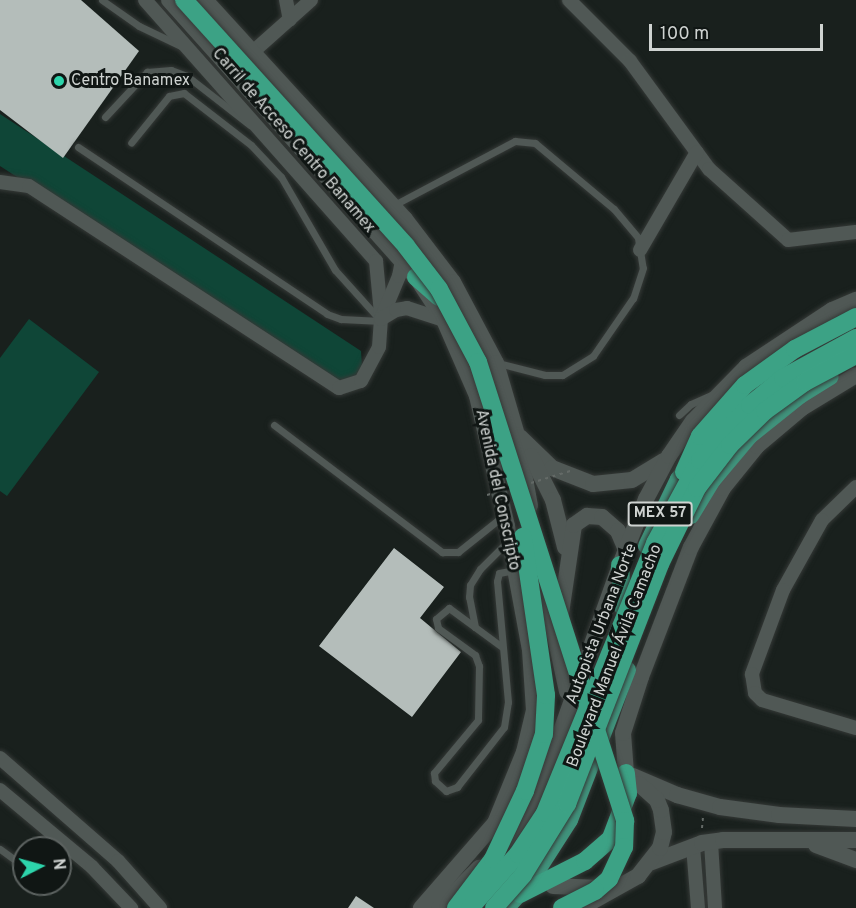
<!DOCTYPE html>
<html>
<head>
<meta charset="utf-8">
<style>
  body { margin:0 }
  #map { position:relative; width:856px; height:908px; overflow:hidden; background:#19201d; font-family:Overpass,sans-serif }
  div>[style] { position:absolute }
  .green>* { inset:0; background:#0f4637 }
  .building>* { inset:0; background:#b4bdba }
  .path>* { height:2px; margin-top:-1px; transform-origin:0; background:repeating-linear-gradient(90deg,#646a67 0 3px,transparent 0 7.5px) }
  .roads { filter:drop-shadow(0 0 2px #353937) drop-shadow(0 0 2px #353937) }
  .service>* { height:7px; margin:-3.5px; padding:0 3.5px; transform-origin:3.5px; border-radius:3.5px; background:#505855 }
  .minor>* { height:14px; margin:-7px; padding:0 7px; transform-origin:7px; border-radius:7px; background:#505855 }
  .secondary>* { height:16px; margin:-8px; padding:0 8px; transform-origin:8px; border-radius:8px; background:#505855 }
  .trunk>* { height:16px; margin:-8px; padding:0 8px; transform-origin:8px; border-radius:8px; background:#40937c }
  .motorway>* { height:18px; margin:-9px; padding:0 9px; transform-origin:9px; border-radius:9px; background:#3ca285 }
  .path-bridge>* { height:2px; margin-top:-1px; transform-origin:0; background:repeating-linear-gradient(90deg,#646a67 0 3px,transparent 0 7.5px) }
  .bridges { filter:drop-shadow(0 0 2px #353937) drop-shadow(0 0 2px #353937) }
  .motorway-bridge>* { height:18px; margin:-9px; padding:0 9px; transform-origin:9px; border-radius:9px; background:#3ca285 }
  .dots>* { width:16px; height:16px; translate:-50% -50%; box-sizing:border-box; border:3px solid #101614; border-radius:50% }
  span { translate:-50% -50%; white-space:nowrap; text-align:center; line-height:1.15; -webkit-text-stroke:6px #101614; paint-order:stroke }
  .shield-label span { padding:2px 4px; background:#101614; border:2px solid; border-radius:4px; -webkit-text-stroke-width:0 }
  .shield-label { font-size:15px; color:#cfd3d1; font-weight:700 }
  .poi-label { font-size:16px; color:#cfd3d1 }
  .left { translate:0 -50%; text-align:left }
  .street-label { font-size:16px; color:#cfd3d1 }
  .north { position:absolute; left:12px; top:836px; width:60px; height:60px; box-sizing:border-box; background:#101614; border:2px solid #5c6260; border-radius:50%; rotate:84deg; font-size:16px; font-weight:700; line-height:24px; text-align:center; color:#cfd3d1 }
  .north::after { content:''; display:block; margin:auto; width:21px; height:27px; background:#2dd4ab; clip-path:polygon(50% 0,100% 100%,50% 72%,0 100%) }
  .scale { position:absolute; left:649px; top:24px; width:174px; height:27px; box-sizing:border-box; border:3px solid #cfd3d1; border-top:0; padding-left:8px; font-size:18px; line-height:21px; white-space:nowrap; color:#cfd3d1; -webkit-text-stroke:4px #101614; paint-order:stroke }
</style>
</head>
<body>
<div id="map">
  <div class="green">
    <i style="clip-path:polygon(0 114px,361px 351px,362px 366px,354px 378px,336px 384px,0 166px)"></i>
    <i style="clip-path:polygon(29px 319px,99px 372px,7px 496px,0 491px,0 358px)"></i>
  </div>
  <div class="building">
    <i style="clip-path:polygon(0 0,81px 0,139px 51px,63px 158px,0 110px)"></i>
    <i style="clip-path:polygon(394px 548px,444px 587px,420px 618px,461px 652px,412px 717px,319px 646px)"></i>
    <i style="clip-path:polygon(356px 896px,374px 908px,348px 908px)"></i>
  </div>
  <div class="path">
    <i style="left:702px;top:828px;width:12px;rotate:-85deg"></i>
  </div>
  <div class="roads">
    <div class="service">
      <i style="left:102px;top:0;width:45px;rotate:35.1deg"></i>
      <i style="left:139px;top:26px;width:47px;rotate:25.5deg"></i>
      <i style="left:105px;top:117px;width:62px;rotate:-47deg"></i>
      <i style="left:147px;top:72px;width:24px;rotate:-5deg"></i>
      <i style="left:171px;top:70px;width:17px;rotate:21deg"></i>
      <i style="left:187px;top:76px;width:80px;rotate:37.9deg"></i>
      <i style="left:78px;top:147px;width:300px;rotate:33.8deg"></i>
      <i style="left:327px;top:314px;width:15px;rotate:20deg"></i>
      <i style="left:341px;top:319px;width:40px;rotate:2.9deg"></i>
      <i style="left:381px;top:321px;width:69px;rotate:-132deg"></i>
      <i style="left:335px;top:270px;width:108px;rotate:-120.1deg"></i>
      <i style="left:281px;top:177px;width:44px;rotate:-133.2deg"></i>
      <i style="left:251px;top:145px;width:85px;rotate:-142.2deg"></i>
      <i style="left:184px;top:93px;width:15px;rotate:169deg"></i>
      <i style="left:169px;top:96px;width:60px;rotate:129deg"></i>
      <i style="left:394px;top:205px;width:137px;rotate:-27.9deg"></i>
      <i style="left:515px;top:141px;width:20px;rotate:6deg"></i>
      <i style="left:535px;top:143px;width:103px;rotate:39.9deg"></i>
      <i style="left:614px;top:209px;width:38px;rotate:50deg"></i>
      <i style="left:638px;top:238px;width:30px;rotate:81deg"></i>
      <i style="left:643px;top:268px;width:32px;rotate:108deg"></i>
      <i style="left:633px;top:298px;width:70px;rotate:124.6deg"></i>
      <i style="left:593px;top:356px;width:36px;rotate:148deg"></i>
      <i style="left:562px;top:375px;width:17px;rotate:180deg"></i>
      <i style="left:545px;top:375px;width:49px;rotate:-165.7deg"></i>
      <i style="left:679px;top:415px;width:16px;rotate:-43deg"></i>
      <i style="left:691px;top:404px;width:24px;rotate:-24deg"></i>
      <i style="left:274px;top:425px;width:211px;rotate:37.1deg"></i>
      <i style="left:442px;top:552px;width:16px"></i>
      <i style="left:458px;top:552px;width:58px;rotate:-38.7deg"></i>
      <i style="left:475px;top:627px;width:31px;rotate:-101deg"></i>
      <i style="left:469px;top:597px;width:12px;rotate:-85deg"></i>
      <i style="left:470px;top:585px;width:19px;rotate:-58deg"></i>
      <i style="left:480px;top:569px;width:40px;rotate:-45deg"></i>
      <i style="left:502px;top:647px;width:66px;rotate:-143.7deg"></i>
      <i style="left:449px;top:608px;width:17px;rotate:140deg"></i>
      <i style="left:436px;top:619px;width:9px;rotate:77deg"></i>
      <i style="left:438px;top:628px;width:46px;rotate:36.1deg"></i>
      <i style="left:475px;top:655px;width:12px;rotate:70deg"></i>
      <i style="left:479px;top:666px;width:54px;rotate:91.1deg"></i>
      <i style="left:478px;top:720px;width:69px;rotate:129.7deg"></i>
      <i style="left:434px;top:773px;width:8px;rotate:83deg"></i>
      <i style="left:435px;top:781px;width:15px;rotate:42deg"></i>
      <i style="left:446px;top:791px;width:12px;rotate:-20deg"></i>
      <i style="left:457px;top:787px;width:76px;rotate:-51.9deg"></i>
      <i style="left:504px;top:727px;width:25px;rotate:-81deg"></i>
      <i style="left:508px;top:702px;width:121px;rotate:-95.2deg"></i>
      <i style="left:497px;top:581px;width:8px;rotate:-76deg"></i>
      <i style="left:499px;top:573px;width:16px;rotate:-11deg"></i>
      <i style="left:0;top:849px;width:29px;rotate:36deg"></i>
    </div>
    <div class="minor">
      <i style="left:145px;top:0;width:349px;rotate:48.5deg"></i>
      <i style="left:376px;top:261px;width:53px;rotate:84.6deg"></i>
      <i style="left:286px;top:0;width:20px;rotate:79deg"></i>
      <i style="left:569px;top:0;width:86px;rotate:45deg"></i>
      <i style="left:630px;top:61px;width:134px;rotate:53.8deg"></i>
      <i style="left:709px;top:169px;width:106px;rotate:41.9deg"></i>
      <i style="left:788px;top:240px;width:68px;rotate:-6.7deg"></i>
      <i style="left:246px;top:58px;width:87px;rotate:-41.7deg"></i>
      <i style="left:0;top:182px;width:29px;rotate:8deg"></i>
      <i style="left:29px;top:186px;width:370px;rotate:33.1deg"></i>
      <i style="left:339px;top:388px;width:23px;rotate:-18deg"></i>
      <i style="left:361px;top:381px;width:38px;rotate:-62deg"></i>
      <i style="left:379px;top:347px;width:28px;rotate:-86deg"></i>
      <i style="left:381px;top:319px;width:47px;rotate:-67.3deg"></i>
      <i style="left:399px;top:276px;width:16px;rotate:-79deg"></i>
      <i style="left:640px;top:250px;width:113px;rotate:-59.8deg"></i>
      <i style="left:381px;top:319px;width:17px;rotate:-31deg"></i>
      <i style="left:396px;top:310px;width:11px;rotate:-10deg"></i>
      <i style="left:407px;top:308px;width:39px;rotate:18deg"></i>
      <i style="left:856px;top:487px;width:47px;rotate:135.9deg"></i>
      <i style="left:822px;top:520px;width:80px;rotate:119.1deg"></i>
      <i style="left:783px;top:590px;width:90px;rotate:110.3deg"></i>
      <i style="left:752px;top:674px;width:19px;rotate:81deg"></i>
      <i style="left:755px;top:693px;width:10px;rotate:45deg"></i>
      <i style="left:762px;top:700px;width:98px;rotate:16.6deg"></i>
      <i style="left:0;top:758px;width:157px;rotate:41.1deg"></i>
      <i style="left:118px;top:861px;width:63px;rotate:48.2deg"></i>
      <i style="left:0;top:790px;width:120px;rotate:39.9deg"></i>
      <i style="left:92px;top:867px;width:57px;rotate:46.4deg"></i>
      <i style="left:711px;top:842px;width:66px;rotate:86.5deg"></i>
      <i style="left:693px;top:846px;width:62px;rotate:85.4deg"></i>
    </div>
    <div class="secondary">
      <i style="left:169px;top:0;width:371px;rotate:48.3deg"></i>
      <i style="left:416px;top:277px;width:51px;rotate:56.9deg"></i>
      <i style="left:444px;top:320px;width:83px;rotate:66.5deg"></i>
      <i style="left:477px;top:396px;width:133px;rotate:77deg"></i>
      <i style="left:507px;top:526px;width:126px;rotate:79.5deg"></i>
      <i style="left:530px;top:650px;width:60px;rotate:86.2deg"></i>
      <i style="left:534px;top:710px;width:43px;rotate:103.4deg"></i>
      <i style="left:524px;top:752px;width:77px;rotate:112.2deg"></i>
      <i style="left:495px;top:823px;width:113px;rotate:131deg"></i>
      <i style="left:205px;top:0;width:297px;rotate:47.6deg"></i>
      <i style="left:405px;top:219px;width:79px;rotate:52.7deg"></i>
      <i style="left:453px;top:282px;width:92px;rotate:62deg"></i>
      <i style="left:496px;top:363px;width:75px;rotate:73.7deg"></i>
      <i style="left:517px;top:435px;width:72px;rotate:79.6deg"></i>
      <i style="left:520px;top:437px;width:45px;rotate:44.1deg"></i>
      <i style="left:552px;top:468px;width:44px;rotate:21.3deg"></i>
      <i style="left:593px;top:484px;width:39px;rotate:-6deg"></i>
      <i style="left:632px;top:480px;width:37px;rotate:-31deg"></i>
      <i style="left:531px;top:456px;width:49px;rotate:63.4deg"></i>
      <i style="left:553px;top:500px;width:49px;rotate:75.7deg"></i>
      <i style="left:545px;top:590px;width:104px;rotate:77.8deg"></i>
      <i style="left:560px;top:620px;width:96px;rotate:-81.6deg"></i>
      <i style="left:574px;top:525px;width:16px;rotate:-35deg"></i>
      <i style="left:587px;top:516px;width:15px;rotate:4deg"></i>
      <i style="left:602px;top:517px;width:21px;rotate:41deg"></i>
      <i style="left:618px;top:531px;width:21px;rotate:67deg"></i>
      <i style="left:626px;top:773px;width:40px;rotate:-94.3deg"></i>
      <i style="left:623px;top:733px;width:59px;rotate:-72.2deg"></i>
      <i style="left:641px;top:677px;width:139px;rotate:-69deg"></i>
      <i style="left:691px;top:547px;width:67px;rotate:-61.5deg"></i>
      <i style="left:723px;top:488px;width:54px;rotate:-51deg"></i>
      <i style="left:757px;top:446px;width:59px;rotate:-40.2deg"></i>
      <i style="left:802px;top:408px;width:63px;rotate:-31.4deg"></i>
      <i style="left:626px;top:773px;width:56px;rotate:23.3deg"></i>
      <i style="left:677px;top:795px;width:45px;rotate:15.6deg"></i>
      <i style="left:720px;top:807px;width:60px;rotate:7.7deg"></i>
      <i style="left:779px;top:815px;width:77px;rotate:3deg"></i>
      <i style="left:504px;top:844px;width:31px;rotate:-52deg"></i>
      <i style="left:523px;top:820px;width:49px;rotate:-63.4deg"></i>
      <i style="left:545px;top:776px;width:224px;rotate:-70.4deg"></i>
      <i style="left:620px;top:565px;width:71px;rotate:-68.5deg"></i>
      <i style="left:646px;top:499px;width:49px;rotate:-61.9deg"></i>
      <i style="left:669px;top:456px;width:42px;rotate:-55.6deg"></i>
      <i style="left:693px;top:421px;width:76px;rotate:-45.5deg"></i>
      <i style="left:746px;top:367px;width:103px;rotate:-33.5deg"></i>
      <i style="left:832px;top:310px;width:26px;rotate:-23deg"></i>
      <i style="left:816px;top:845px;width:43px;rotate:20.6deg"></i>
      <i style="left:652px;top:862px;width:53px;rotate:-20.8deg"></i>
      <i style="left:702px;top:843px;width:21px;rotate:-8deg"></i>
      <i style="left:723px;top:840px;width:133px"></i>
      <i style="left:553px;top:886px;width:46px;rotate:2.5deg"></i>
      <i style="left:586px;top:905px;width:60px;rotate:-29.1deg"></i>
      <i style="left:638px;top:876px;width:36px;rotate:-52deg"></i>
      <i style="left:660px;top:848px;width:16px;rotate:-76deg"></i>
      <i style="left:664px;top:832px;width:22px;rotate:-98deg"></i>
      <i style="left:661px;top:810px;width:11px;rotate:-112deg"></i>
      <i style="left:657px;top:800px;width:24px;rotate:-138deg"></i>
      <i style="left:439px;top:908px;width:57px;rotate:-45deg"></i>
    </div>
    <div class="trunk">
      <i style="left:735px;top:409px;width:63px;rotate:-41.8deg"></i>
      <i style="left:782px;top:367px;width:84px;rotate:-27.8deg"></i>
      <i style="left:691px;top:516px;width:42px;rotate:-58.6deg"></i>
      <i style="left:713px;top:480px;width:57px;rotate:-49.9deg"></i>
      <i style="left:750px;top:436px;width:64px;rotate:-38.7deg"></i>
      <i style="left:800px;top:396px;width:36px;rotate:-32deg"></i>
      <i style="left:646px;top:546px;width:74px;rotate:-64.5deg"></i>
      <i style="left:678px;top:479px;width:23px;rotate:-52deg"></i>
      <i style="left:507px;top:908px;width:36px;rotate:-48deg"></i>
      <i style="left:531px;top:881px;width:72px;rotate:-57.4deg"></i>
      <i style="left:570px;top:820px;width:161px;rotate:-68.9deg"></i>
    </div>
    <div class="motorway">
      <i style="left:416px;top:277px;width:30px;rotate:41deg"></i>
      <i style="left:620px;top:565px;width:42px;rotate:85.9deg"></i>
      <i style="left:520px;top:894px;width:73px;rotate:-26.9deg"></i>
      <i style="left:585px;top:861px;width:35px;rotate:-41deg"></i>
      <i style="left:611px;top:838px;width:48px;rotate:-69.3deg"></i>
      <i style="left:628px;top:793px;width:20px;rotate:-96deg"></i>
    </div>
  </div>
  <div class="path-bridge">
    <i style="left:531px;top:483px;width:41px;rotate:-17.1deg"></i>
    <i style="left:487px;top:495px;width:19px;rotate:-16deg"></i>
  </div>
  <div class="bridges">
    <div class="motorway-bridge">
      <i style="left:184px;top:0;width:331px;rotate:47.9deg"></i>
      <i style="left:406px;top:246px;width:54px;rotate:52.5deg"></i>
      <i style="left:439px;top:289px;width:83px;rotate:61.9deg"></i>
      <i style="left:478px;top:362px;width:482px;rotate:72.2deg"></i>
      <i style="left:625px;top:821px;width:26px;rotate:92deg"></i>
      <i style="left:624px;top:847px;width:35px;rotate:115deg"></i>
      <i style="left:609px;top:879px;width:18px;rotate:139deg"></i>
      <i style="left:595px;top:891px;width:37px;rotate:153deg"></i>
      <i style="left:684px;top:472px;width:39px;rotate:-66deg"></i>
      <i style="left:700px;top:436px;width:68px;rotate:-48.6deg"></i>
      <i style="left:745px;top:385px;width:62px;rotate:-35.8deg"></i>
      <i style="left:795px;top:349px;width:69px;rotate:-27.7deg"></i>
      <i style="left:456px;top:908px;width:61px;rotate:-52.9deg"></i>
      <i style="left:493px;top:859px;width:75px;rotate:-64.8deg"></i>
      <i style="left:525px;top:791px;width:60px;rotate:-71.6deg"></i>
      <i style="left:544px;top:734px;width:39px;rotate:-87deg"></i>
      <i style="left:546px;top:695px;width:160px;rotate:-98.3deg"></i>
      <i style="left:470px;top:908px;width:72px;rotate:-48.4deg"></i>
      <i style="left:518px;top:854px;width:49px;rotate:-56.6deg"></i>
      <i style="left:545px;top:813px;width:292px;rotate:-67.8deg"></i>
      <i style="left:655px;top:543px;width:94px;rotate:-61.5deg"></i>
      <i style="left:700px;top:460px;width:74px;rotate:-47.7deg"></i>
      <i style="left:750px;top:405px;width:43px;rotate:-39.3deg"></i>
      <i style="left:783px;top:378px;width:83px;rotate:-28.7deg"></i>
      <i style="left:494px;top:908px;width:44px;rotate:-48.7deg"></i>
      <i style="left:523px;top:875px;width:84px;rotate:-58.2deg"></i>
      <i style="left:567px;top:804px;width:257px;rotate:-68.8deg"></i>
      <i style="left:660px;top:564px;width:85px;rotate:-64deg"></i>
      <i style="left:697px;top:488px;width:54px;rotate:-52.5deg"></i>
      <i style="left:730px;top:445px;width:49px;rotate:-44.2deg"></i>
      <i style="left:765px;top:411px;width:49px;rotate:-35.9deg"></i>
      <i style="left:805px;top:382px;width:58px;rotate:-27.9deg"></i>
    </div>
  </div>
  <div class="dots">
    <i style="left:59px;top:81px;background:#2dd4ab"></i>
  </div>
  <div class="shield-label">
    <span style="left:660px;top:514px">MEX 57</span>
  </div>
  <div class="poi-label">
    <span class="left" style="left:71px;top:81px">Centro Banamex</span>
  </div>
  <div class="street-label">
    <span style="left:293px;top:141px;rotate:49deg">Carril de Acceso Centro Banamex</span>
    <span style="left:497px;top:490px;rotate:78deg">Avenida del Conscripto</span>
    <span style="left:602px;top:624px;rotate:-69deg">Autopista Urbana Norte</span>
    <span style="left:615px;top:656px;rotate:-69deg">Boulevard Manuel Ávila Camacho</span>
  </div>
  <div class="north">N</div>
  <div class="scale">100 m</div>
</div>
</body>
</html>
